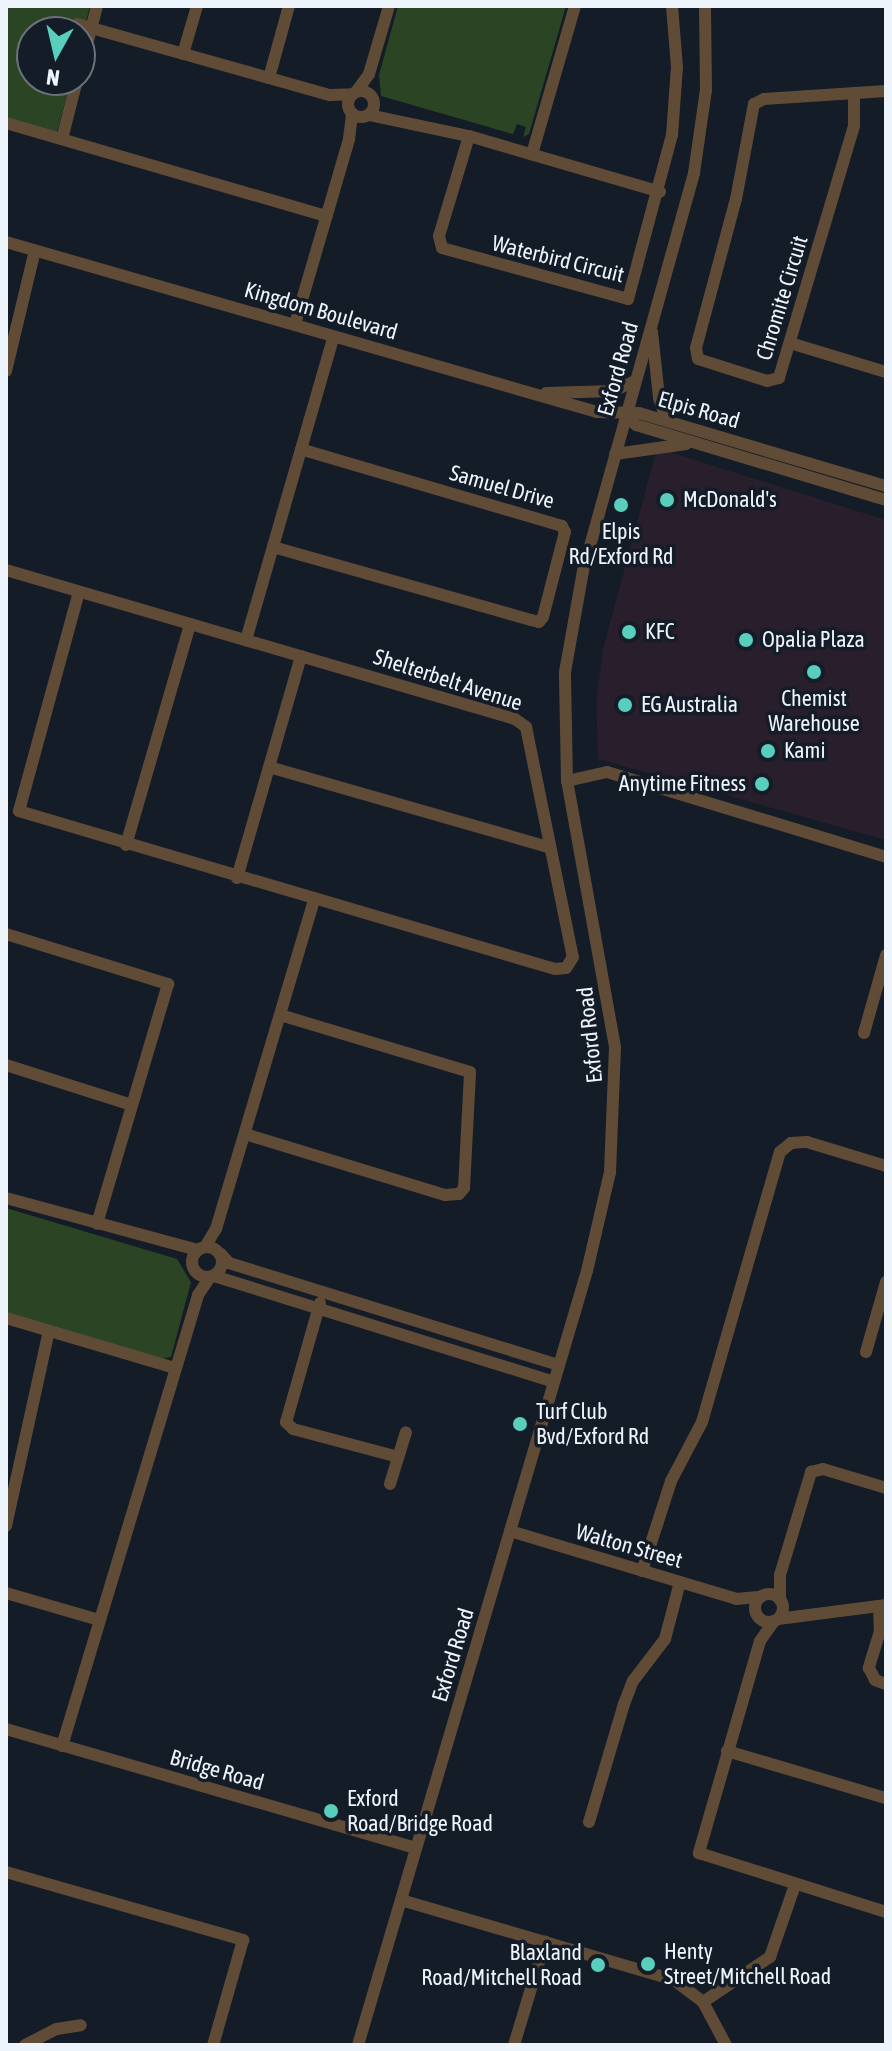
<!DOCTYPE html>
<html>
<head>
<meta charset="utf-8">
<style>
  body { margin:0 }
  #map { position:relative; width:892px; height:2051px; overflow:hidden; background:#141c27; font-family:"Asap Condensed",sans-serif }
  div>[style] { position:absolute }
  .commercial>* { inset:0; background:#281e2c }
  .green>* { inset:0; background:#2b4524 }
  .minor>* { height:12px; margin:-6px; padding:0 6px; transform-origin:6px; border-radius:6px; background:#604c36 }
  .minor>.ring { margin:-6px; padding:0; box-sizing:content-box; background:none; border:12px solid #604c36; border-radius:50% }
  .dots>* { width:22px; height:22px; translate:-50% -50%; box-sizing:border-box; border:4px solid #141c27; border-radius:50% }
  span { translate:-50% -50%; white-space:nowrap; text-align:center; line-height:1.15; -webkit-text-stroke:7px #141c27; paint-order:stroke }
  .street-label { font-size:22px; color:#eef4fc }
  .poi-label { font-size:22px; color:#eef4fc }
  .left { translate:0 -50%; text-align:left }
  .right { translate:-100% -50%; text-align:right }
  .frame { position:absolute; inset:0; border:8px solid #eef4fc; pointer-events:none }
  .north { position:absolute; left:16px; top:16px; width:80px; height:80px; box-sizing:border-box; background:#141c27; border:2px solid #6b727c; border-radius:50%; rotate:188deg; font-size:22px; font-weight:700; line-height:32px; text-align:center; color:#eef4fc }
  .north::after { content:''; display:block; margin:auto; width:28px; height:36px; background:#5acebd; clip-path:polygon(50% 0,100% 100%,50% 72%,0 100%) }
</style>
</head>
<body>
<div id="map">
  <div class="commercial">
    <i style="clip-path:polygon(657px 448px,886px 520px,886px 840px,598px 759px,596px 702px,603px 649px)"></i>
  </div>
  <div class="green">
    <i style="clip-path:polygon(6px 6px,90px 6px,80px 45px,80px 32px,32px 32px,32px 80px,71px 80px,57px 132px,6px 118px)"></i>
    <i style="clip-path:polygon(398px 6px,566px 6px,529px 134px,523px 137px,526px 127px,517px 124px,513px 134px,381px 96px,379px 75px)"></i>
    <i style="clip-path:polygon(6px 1208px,177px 1259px,191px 1282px,171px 1357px,160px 1359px,6px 1313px)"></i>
  </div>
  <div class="minor">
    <i style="left:77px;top:24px;width:263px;rotate:15.7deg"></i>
    <i style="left:330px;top:95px;width:23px;rotate:-2deg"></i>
    <i style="left:183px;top:54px;width:50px;rotate:-73.7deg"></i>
    <i style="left:80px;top:71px;width:67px;rotate:-75.3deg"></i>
    <i style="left:269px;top:78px;width:75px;rotate:-74.5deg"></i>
    <i class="ring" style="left:348px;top:91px;width:14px;height:14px"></i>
    <i style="left:356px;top:92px;width:22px;rotate:-54deg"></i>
    <i style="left:369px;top:74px;width:71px;rotate:-73.6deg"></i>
    <i style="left:854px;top:93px;width:33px;rotate:90deg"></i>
    <i style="left:854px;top:126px;width:263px;rotate:106.6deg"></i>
    <i style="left:779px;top:378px;width:12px;rotate:166deg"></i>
    <i style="left:767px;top:381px;width:72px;rotate:-162.3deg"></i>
    <i style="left:698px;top:359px;width:11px;rotate:-100deg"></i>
    <i style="left:696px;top:348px;width:154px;rotate:-75deg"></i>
    <i style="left:736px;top:199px;width:97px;rotate:-79.3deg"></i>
    <i style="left:754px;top:104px;width:11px;rotate:-27deg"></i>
    <i style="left:764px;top:99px;width:122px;rotate:-3.8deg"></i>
    <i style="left:369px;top:115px;width:102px;rotate:11.9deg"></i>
    <i style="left:469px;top:136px;width:199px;rotate:16.3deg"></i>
    <i style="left:6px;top:123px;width:334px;rotate:16.2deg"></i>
    <i style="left:469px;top:136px;width:104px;rotate:106.7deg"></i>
    <i style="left:439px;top:236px;width:12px;rotate:76deg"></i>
    <i style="left:442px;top:248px;width:193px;rotate:15.3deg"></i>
    <i style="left:628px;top:299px;width:170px;rotate:-75deg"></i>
    <i style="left:672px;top:135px;width:68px;rotate:-85.8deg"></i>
    <i style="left:677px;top:67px;width:61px;rotate:-94.7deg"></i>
    <i style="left:62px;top:139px;width:61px;rotate:-75.7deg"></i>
    <i style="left:532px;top:154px;width:154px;rotate:-73.8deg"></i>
    <i style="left:6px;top:242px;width:615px;rotate:16.05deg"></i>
    <i style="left:597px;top:412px;width:42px;rotate:1.4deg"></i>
    <i style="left:639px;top:413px;width:258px;rotate:16.5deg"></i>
    <i style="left:295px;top:324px;width:193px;rotate:-73.7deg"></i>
    <i style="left:349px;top:139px;width:26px;rotate:-83deg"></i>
    <i style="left:652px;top:332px;width:66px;rotate:83.9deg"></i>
    <i style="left:659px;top:398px;width:24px;rotate:71deg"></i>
    <i style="left:790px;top:343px;width:100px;rotate:16.8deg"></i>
    <i style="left:6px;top:371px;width:124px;rotate:-76.5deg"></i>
    <i style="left:546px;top:393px;width:67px;rotate:-1.7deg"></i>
    <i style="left:613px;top:391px;width:24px;rotate:-24deg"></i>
    <i style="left:625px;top:416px;width:14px;rotate:39deg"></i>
    <i style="left:636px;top:425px;width:261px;rotate:16.7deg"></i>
    <i style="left:615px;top:454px;width:72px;rotate:-8deg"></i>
    <i style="left:273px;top:547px;width:268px;rotate:15.8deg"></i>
    <i style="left:531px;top:620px;width:8px;rotate:14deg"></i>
    <i style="left:539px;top:622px;width:6px;rotate:-51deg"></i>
    <i style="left:543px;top:617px;width:88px;rotate:-75.5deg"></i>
    <i style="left:565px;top:532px;width:7px;rotate:-117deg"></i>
    <i style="left:562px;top:526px;width:272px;rotate:-163.6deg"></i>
    <i style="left:6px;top:570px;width:530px;rotate:16.32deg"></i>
    <i style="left:515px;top:719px;width:14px;rotate:36deg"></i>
    <i style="left:526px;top:727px;width:235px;rotate:78.5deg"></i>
    <i style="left:573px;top:957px;width:13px;rotate:122deg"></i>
    <i style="left:566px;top:968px;width:11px;rotate:175deg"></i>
    <i style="left:555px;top:969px;width:559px;rotate:-163.58deg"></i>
    <i style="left:246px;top:640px;width:316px;rotate:-73.9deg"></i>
    <i style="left:269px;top:767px;width:290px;rotate:16deg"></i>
    <i style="left:567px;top:781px;width:41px;rotate:-12.7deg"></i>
    <i style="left:607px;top:772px;width:292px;rotate:16.9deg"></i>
    <i style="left:19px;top:811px;width:227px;rotate:-74.7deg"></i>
    <i style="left:126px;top:845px;width:230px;rotate:-73.8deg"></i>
    <i style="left:237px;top:878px;width:231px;rotate:-73.9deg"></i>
    <i style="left:6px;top:934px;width:170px;rotate:17.2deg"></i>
    <i style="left:168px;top:984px;width:250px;rotate:106.5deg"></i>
    <i style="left:864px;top:1033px;width:81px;rotate:-74.2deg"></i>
    <i style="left:6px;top:1065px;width:132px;rotate:17.6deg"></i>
    <i style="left:245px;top:1134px;width:209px;rotate:17deg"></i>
    <i style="left:445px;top:1195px;width:14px;rotate:-4deg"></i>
    <i style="left:459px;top:1194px;width:8px;rotate:-50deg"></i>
    <i style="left:464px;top:1188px;width:116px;rotate:-87deg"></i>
    <i style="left:470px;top:1072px;width:198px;rotate:-163.3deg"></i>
    <i style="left:6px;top:1198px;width:198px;rotate:15.2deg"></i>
    <i class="ring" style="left:192px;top:1247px;width:18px;height:18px"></i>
    <i style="left:205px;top:1247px;width:21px;rotate:-59deg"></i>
    <i style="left:216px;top:1229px;width:343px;rotate:-73.4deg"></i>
    <i style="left:221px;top:1254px;width:12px;rotate:48deg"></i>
    <i style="left:229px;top:1263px;width:342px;rotate:17.2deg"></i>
    <i style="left:214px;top:1276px;width:353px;rotate:17.3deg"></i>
    <i style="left:320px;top:1303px;width:124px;rotate:105.9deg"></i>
    <i style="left:286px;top:1422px;width:10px;rotate:45deg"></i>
    <i style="left:293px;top:1429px;width:109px;rotate:14.9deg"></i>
    <i style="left:6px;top:1318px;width:176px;rotate:16.5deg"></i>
    <i style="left:866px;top:1352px;width:73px;rotate:-74.1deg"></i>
    <i style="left:390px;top:1484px;width:54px;rotate:-72.9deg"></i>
    <i style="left:6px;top:1526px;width:200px;rotate:-77.6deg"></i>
    <i style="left:510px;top:1531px;width:236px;rotate:16.7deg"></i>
    <i style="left:736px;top:1599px;width:25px;rotate:-5deg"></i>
    <i style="left:642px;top:1571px;width:95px;rotate:-72.1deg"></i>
    <i style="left:671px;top:1481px;width:67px;rotate:-62.3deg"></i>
    <i style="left:702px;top:1422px;width:281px;rotate:-73.9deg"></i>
    <i style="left:780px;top:1152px;width:14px;rotate:-39deg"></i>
    <i style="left:791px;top:1143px;width:16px;rotate:-4deg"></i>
    <i style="left:807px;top:1142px;width:83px;rotate:16.9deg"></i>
    <i style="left:6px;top:1593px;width:97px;rotate:16.2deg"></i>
    <i class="ring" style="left:755px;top:1594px;width:16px;height:16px"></i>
    <i style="left:780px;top:1600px;width:25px;rotate:-90deg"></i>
    <i style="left:780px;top:1575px;width:108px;rotate:-73.2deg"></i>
    <i style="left:811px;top:1472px;width:12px;rotate:-14deg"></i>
    <i style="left:823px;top:1469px;width:66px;rotate:16.8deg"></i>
    <i style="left:879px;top:1606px;width:25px;rotate:88deg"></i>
    <i style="left:880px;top:1631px;width:39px;rotate:107deg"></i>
    <i style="left:869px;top:1668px;width:13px;rotate:63deg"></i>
    <i style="left:875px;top:1680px;width:12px;rotate:20deg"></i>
    <i style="left:778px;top:1619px;width:109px;rotate:-7.4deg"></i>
    <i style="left:774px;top:1621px;width:24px;rotate:125deg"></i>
    <i style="left:760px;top:1641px;width:221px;rotate:106.1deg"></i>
    <i style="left:699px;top:1853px;width:196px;rotate:17.5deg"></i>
    <i style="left:6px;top:1729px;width:427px;rotate:16.2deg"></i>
    <i style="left:62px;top:1746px;width:471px;rotate:-73.2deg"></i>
    <i style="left:198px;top:1295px;width:22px;rotate:-56deg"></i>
    <i style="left:727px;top:1751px;width:166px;rotate:16.5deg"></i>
    <i style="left:589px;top:1822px;width:123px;rotate:-73.5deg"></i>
    <i style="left:624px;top:1704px;width:25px;rotate:-69deg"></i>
    <i style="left:633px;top:1681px;width:53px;rotate:-52.7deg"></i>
    <i style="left:665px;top:1639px;width:59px;rotate:-75.3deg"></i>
    <i style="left:6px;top:1872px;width:247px;rotate:16deg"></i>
    <i style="left:243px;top:1940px;width:109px;rotate:105.9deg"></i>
    <i style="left:401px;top:1900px;width:284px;rotate:16.3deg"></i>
    <i style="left:674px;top:1980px;width:36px;rotate:37deg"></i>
    <i style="left:703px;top:2002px;width:49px;rotate:61.9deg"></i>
    <i style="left:703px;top:2002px;width:81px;rotate:-33.9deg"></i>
    <i style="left:770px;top:1957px;width:76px;rotate:-70.9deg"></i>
    <i style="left:25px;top:2045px;width:36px;rotate:-27deg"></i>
    <i style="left:57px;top:2029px;width:24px;rotate:-9deg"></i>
    <i style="left:358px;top:2045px;width:807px;rotate:-73.52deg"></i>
    <i style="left:587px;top:1271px;width:102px;rotate:-76.9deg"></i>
    <i style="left:610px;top:1172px;width:125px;rotate:-87.7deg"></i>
    <i style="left:615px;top:1047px;width:270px;rotate:-100.2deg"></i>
    <i style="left:567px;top:781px;width:109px;rotate:-91.1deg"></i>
    <i style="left:565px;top:672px;width:103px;rotate:-79.9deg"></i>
    <i style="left:583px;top:571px;width:413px;rotate:-74.4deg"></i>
    <i style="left:694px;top:173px;width:84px;rotate:-81.8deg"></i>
    <i style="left:706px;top:90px;width:84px;rotate:-90.7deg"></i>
    <i style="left:514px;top:2045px;width:108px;rotate:-73.2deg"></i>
  </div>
  <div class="dots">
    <i style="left:667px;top:500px;background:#5acebd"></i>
    <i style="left:621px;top:505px;background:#5acebd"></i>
    <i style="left:629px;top:632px;background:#5acebd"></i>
    <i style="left:746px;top:640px;background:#5acebd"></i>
    <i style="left:814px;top:672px;background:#5acebd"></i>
    <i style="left:625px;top:705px;background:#5acebd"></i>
    <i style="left:768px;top:751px;background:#5acebd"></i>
    <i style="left:762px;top:784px;background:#5acebd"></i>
    <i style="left:520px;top:1424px;background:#5acebd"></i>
    <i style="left:331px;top:1811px;background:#5acebd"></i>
    <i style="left:648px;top:1964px;background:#5acebd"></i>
    <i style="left:598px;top:1965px;background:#5acebd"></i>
  </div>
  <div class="street-label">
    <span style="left:558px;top:259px;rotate:14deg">Waterbird Circuit</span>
    <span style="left:782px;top:298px;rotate:-73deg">Chromite Circuit</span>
    <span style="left:321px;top:311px;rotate:16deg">Kingdom Boulevard</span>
    <span style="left:618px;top:369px;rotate:-74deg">Exford Road</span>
    <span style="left:699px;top:410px;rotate:16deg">Elpis Road</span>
    <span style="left:502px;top:487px;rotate:16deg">Samuel Drive</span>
    <span style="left:448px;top:680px;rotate:18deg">Shelterbelt Avenue</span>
    <span style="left:590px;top:1035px;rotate:-96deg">Exford Road</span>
    <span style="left:629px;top:1546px;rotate:16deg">Walton Street</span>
    <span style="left:453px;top:1655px;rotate:-73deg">Exford Road</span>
    <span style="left:217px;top:1770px;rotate:16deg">Bridge Road</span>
  </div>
  <div class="poi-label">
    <span class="left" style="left:683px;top:500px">McDonald's</span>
    <span style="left:621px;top:544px">Elpis<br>Rd/Exford Rd</span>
    <span class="left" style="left:645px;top:632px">KFC</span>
    <span class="left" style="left:762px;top:640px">Opalia Plaza</span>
    <span style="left:814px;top:711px">Chemist<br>Warehouse</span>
    <span class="left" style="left:641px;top:705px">EG Australia</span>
    <span class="left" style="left:784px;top:751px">Kami</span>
    <span class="right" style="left:746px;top:784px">Anytime Fitness</span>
    <span class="left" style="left:536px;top:1424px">Turf Club<br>Bvd/Exford Rd</span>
    <span class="left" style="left:347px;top:1811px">Exford<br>Road/Bridge Road</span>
    <span class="left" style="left:664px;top:1964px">Henty<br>Street/Mitchell Road</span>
    <span class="right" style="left:582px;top:1965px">Blaxland<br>Road/Mitchell Road</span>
  </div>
  <div class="frame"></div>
  <div class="north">N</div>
</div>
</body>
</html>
